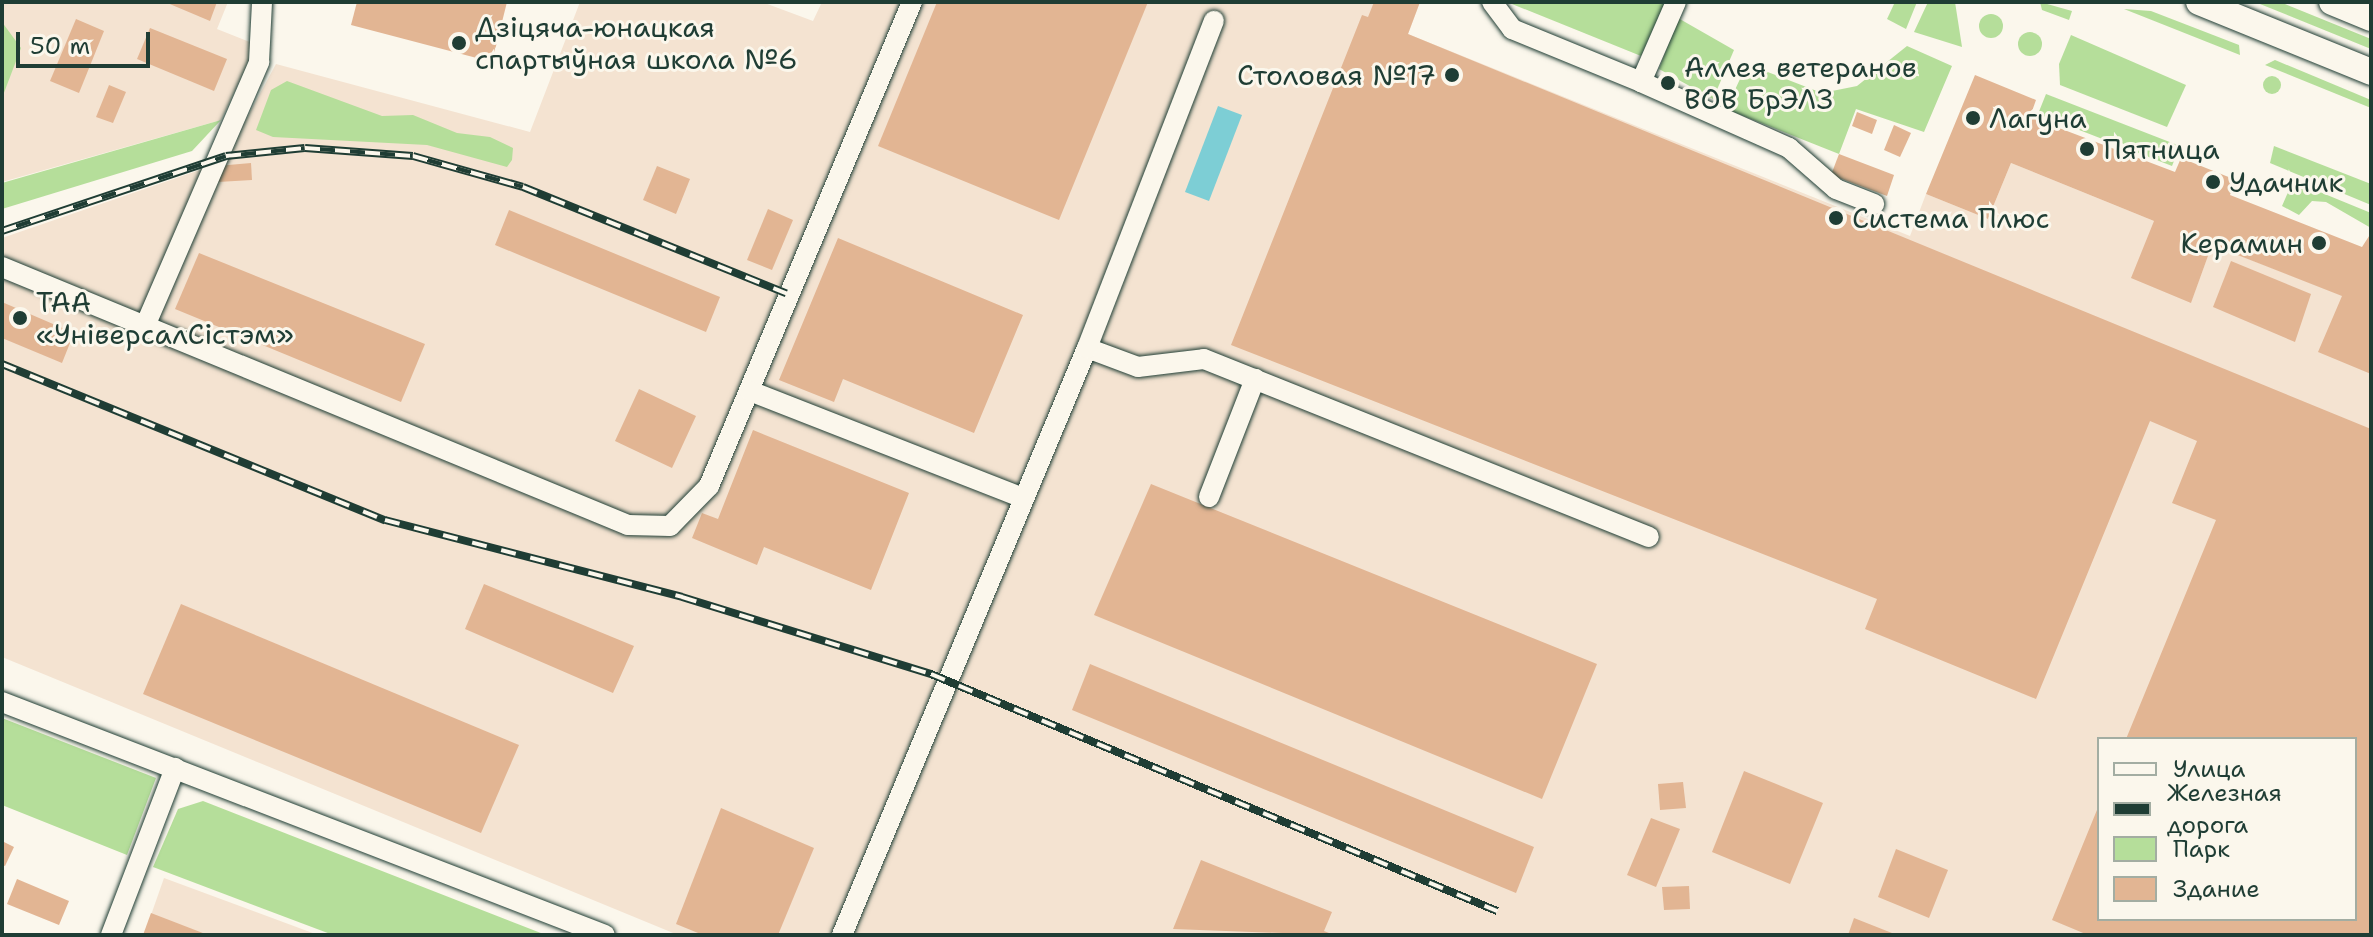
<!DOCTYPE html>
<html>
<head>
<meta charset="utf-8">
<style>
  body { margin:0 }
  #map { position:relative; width:2373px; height:937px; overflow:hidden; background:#fbf7ec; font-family:"Shantell Sans",sans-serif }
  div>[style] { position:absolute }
  .built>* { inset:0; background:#f4e3d1 }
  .green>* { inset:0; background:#b5de9a }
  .round { border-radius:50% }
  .water>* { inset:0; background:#7dced5 }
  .building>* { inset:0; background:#e2b593 }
  .roads { filter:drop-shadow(0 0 2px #1f3d34) drop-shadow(0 0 2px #1f3d34) }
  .minor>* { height:20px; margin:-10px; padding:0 10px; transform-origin:10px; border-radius:10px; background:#fbf7ec }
  .major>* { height:26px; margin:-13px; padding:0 13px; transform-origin:13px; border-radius:13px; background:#fbf7ec }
  .rail>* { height:8px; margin-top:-4px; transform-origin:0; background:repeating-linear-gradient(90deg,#fbf7ec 0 15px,#1f3d34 0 30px); box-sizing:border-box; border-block:2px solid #1f3d34 }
  .dots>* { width:22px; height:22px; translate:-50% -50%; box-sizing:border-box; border:4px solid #fbf7ec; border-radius:50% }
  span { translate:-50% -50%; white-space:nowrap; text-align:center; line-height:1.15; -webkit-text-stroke:6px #fbf7ec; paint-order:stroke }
  .poi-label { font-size:28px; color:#1f3d34 }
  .left { translate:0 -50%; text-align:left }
  .right { translate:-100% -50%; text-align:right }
  .frame { position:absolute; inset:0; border:4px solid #1f3d34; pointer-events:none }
  .legend { position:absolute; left:2097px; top:737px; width:260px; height:184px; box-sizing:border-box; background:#fbf7ec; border:2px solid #a3ada2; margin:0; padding:10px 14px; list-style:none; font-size:24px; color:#1f3d34 }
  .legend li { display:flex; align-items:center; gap:16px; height:40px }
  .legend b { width:40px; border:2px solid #a3ada2 }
  .scale { position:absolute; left:16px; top:32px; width:134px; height:36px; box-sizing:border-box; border:4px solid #1f3d34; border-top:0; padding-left:10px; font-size:24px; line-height:28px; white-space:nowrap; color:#1f3d34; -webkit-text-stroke:6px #fbf7ec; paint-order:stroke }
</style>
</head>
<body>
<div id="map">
  <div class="built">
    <i style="clip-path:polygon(2px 2px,228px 2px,217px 29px,257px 45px,221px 120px,2px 182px)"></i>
    <i style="clip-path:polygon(evenodd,580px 2px,762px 2px,813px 21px,822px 2px,1420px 2px,1408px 34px,1910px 236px,1926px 194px,1988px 219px,2011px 163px,2154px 221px,2191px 302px,2212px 245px,2342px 295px,2371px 233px,2371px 935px,678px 935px,2px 657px,2px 238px,223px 162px,276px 64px,530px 132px,580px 2px,2099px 739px,2355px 739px,2355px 919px,2099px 919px,2099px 739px)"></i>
    <i style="clip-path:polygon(164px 878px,318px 935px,144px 935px)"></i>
  </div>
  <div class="green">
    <i style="clip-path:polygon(1507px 2px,1665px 2px,1641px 56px)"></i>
    <i style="clip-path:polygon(1895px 2px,1917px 2px,1906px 29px,1887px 19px)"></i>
    <i style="clip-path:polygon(1928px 2px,1955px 2px,1962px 47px,1914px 32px)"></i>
    <i style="clip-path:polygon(2040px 2px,2072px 11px,2069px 20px,2042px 10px)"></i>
    <i style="clip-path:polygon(2255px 2px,2280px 2px,2371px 39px,2371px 49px)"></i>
    <i style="clip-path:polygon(2124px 9px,2151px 11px,2239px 45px,2240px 55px)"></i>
    <i class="round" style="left:1979px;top:14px;width:24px;height:24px"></i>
    <i style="clip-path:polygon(1678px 18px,1734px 50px,1713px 99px,1659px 69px)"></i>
    <i style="clip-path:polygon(2px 22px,21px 48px,2px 98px)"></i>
    <i class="round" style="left:2018px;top:32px;width:24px;height:24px"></i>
    <i style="clip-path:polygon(2071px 35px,2186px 85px,2167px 127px,2060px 85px,2059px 64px)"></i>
    <i style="clip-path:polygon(1907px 46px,1952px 66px,1924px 132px,1856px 109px,1839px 154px,1726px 109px,1747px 64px,1822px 93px,1857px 86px)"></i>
    <i style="clip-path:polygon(2275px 60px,2371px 100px,2371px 108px,2265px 65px)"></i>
    <i class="round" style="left:2263px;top:76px;width:18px;height:18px"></i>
    <i style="clip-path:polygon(287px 81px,382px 116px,413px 115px,457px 133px,490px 137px,513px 148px,512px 160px,507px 167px,427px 145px,273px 137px,256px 130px,271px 90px)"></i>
    <i style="clip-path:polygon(2046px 94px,2180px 146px,2172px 166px,2038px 114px)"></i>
    <i style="clip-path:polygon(221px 120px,192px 151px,2px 209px,2px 183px)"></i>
    <i style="clip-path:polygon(2274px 146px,2371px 184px,2371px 205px,2270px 163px)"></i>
    <i style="clip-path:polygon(2293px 181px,2371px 213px,2371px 228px,2326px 202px,2312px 201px,2299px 215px,2282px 206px)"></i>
    <i style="clip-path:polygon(2px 718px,156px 778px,127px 855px,2px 805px)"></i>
    <i style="clip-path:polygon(203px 801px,546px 935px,333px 935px,153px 867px,178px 809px)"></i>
  </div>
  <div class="water">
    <i style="clip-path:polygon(1218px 106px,1242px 115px,1209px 201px,1185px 192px)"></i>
  </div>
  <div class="building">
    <i style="clip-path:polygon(165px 2px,217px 2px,210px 21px)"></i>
    <i style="clip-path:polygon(357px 2px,507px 2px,492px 62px,351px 25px)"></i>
    <i style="clip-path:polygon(937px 2px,1148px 2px,1059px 220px,878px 146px)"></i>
    <i style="clip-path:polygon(1374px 2px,1420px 2px,1408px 34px,2371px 429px,2371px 935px,2088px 935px,2052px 920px,2099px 805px,2099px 919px,2355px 919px,2355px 739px,2126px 739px,2216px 520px,2172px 503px,2197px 441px,2150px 421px,2036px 699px,1865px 629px,1877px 599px,1231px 345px,1362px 15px,1368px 17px)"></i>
    <i style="clip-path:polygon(76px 19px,104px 31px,79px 93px,50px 81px)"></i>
    <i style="clip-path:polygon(150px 28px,227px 59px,214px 91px,137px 59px)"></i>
    <i style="clip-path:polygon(1975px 75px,2036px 100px,2030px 117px,2175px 172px,2181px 158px,2236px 180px,2230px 195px,2362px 247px,2371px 233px,2371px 374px,2318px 352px,2342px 296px,2212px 245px,2191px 303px,2131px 278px,2154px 221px,2011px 163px,1988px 219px,1926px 194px)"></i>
    <i style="clip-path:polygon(109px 85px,126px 92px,113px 123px,96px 117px)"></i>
    <i style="clip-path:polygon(1857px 112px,1877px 120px,1872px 134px,1852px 126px)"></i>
    <i style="clip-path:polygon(1894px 125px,1911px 133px,1900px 157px,1884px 150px)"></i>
    <i style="clip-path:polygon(1839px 154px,1894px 175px,1887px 196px,1831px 175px)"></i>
    <i style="clip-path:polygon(251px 163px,252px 180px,218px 182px,217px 166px)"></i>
    <i style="clip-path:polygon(657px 166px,690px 179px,676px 214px,643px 200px)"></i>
    <i style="clip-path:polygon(768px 209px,793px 220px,772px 270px,747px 260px)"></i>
    <i style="clip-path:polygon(509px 210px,720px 297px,706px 332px,495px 245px)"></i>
    <i style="clip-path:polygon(838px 238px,1023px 315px,974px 433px,843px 379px,834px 402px,779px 380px)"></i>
    <i style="clip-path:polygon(199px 253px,425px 344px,401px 402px,175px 309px)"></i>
    <i style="clip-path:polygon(2231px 261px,2311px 294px,2295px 342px,2213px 307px)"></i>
    <i style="clip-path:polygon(2px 302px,74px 333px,62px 363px,2px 338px)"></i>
    <i style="clip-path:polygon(639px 389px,696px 416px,672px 468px,615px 441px)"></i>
    <i style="clip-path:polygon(753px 430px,909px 493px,871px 590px,764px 547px,757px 565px,692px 538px,702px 513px,718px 519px)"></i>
    <i style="clip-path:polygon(1151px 484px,1597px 664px,1542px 799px,1094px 615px)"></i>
    <i style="clip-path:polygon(484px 584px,634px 646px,613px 693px,465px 629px)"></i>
    <i style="clip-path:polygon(181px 604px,519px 745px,481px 833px,143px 694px)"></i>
    <i style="clip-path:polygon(1090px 664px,1534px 847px,1516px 893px,1072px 710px)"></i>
    <i style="clip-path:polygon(1744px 771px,1823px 803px,1790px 884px,1712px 852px)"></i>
    <i style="clip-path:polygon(1683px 782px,1686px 808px,1660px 810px,1658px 784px)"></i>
    <i style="clip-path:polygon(721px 808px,814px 848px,778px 935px,703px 935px,676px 924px)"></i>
    <i style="clip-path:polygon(1651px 818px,1680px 829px,1656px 887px,1627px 875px)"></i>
    <i style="clip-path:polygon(2px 841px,14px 847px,5px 866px,2px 865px)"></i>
    <i style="clip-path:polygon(1896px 849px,1948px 870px,1929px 918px,1878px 897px)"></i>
    <i style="clip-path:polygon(1201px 860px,1332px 912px,1324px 931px,1334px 935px,1173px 929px)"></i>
    <i style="clip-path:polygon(17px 879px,69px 901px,59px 925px,7px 904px)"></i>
    <i style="clip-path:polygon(1689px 886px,1690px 909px,1664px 910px,1662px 887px)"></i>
    <i style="clip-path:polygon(151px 913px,208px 935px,143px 935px)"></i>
    <i style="clip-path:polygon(1854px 918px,1897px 935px,1848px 935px)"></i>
  </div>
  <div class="roads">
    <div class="minor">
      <i style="left:1492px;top:2px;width:34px;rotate:53deg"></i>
      <i style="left:1512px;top:29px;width:139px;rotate:22.3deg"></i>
      <i style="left:1641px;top:82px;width:87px;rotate:-66.4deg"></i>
      <i style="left:1641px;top:82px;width:162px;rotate:24deg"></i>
      <i style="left:1789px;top:148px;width:62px;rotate:41.1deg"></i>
      <i style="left:1836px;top:189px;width:41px;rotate:21.5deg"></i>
      <i style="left:2px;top:267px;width:677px;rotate:22.4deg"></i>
      <i style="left:628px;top:525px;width:42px;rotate:1.4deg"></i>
      <i style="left:670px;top:526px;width:56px;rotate:-45.7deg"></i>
      <i style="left:709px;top:486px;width:525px;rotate:-67.25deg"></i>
      <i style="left:145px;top:326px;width:288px;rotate:-66.6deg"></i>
      <i style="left:259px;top:62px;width:60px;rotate:-87.1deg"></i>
      <i style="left:1087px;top:348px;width:54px;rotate:20.4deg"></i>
      <i style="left:1138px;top:367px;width:66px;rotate:-6.9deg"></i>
      <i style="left:1204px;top:359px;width:479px;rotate:21.8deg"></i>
      <i style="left:750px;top:391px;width:293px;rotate:21.4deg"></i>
      <i style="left:1209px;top:497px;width:127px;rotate:-68.7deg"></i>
      <i style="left:2px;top:702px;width:646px;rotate:21.13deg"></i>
      <i style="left:111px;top:935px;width:179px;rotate:-69deg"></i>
      <i style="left:842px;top:935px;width:636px;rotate:-67.35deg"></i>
      <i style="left:1087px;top:348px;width:351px;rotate:-68.8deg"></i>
    </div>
    <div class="major">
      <i style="left:2199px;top:2px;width:186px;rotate:22.1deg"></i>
      <i style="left:2332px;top:2px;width:42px;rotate:22.3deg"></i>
    </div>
  </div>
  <div class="rail">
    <i style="left:2px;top:231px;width:236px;rotate:-18.5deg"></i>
    <i style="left:226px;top:156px;width:79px;rotate:-5.8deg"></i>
    <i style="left:305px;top:148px;width:108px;rotate:4.2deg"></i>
    <i style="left:413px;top:156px;width:114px;rotate:15.7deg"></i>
    <i style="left:523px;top:187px;width:284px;rotate:22deg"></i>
    <i style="left:2px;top:364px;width:414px;rotate:22.2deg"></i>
    <i style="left:385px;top:520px;width:307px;rotate:14.5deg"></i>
    <i style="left:682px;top:597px;width:261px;rotate:17.2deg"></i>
    <i style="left:931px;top:674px;width:614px;rotate:22.72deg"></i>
  </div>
  <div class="dots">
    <i style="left:459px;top:43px;background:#1f3d34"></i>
    <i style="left:1452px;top:75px;background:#1f3d34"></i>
    <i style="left:1668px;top:83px;background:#1f3d34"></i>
    <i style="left:1973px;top:118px;background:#1f3d34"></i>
    <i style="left:2087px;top:149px;background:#1f3d34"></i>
    <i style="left:2213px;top:182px;background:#1f3d34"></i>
    <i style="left:1836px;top:218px;background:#1f3d34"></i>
    <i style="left:2319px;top:243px;background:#1f3d34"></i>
    <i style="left:20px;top:318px;background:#1f3d34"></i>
  </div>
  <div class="poi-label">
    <span class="left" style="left:475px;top:43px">Дзіцяча-юнацкая<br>спартыўная школа №6</span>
    <span class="left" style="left:1684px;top:83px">Аллея ветеранов<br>ВОВ БрЭЛЗ</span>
    <span class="right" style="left:1436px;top:75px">Столовая №17</span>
    <span class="left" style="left:1989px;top:118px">Лагуна</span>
    <span class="left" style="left:2103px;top:149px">Пятница</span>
    <span class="left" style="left:2229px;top:182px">Удачник</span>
    <span class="left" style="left:1852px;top:218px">Система Плюс</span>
    <span class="right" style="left:2303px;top:243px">Керамин</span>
    <span class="left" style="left:36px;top:318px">ТАА<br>«УніверсалСістэм»</span>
  </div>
  <div class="frame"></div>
  <ul class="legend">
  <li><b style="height:10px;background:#fbf7ec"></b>Улица</li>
  <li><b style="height:10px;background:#1f3d34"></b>Железная дорога</li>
  <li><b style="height:22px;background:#b5de9a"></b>Парк</li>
  <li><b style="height:22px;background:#e2b593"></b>Здание</li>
  </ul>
  <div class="scale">50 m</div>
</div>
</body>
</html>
